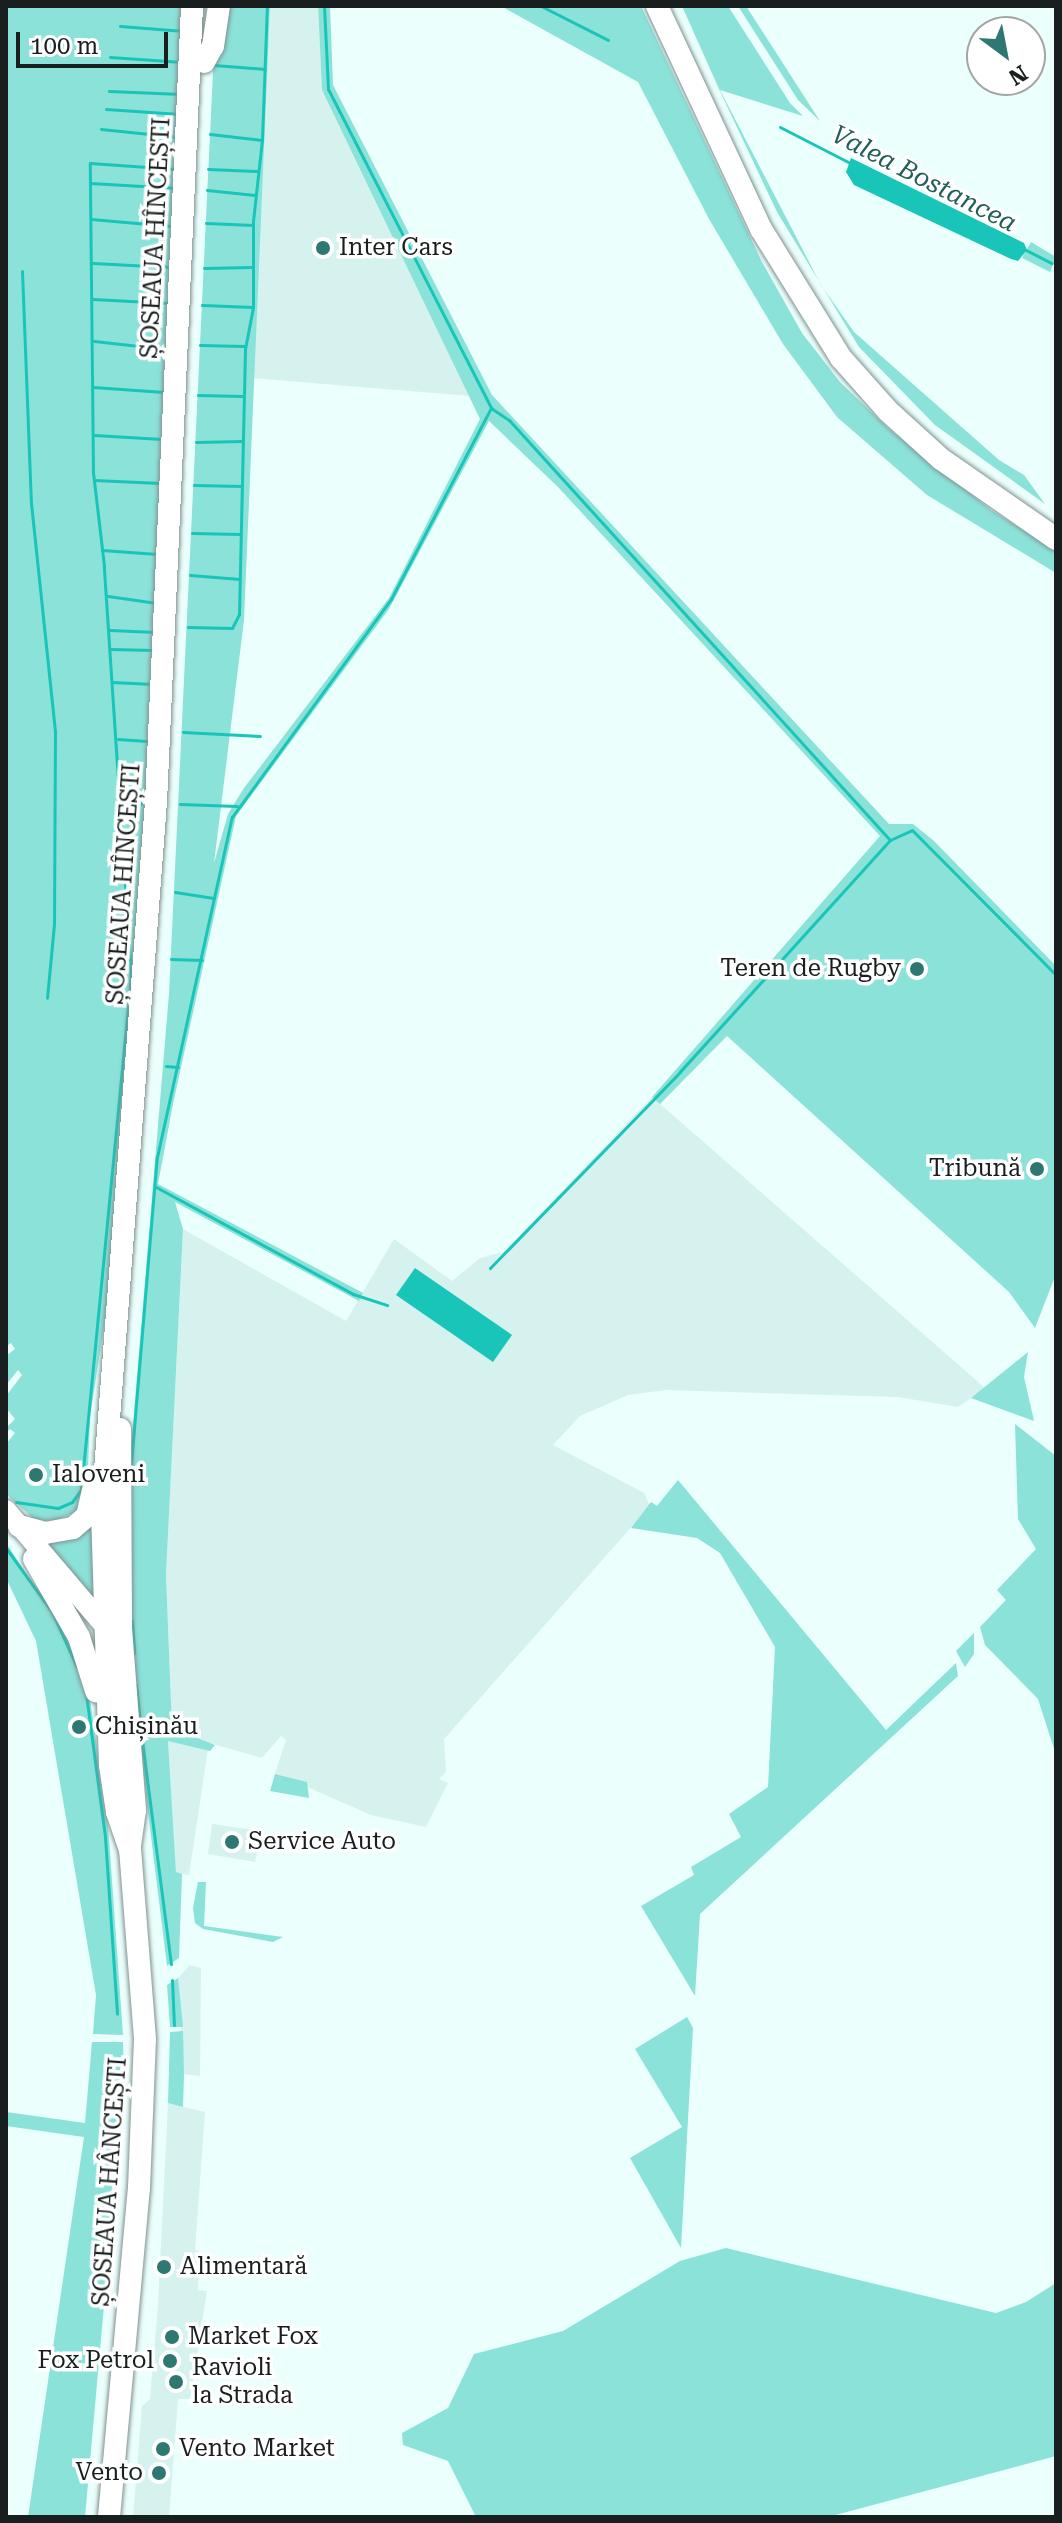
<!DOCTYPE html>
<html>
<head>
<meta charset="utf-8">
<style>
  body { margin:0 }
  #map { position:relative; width:1062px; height:2523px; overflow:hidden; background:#ebfffc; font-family:"Roboto Serif",serif }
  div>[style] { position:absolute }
  .built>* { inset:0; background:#d5f2ee }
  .green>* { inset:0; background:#8be2d9 }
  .water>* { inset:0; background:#19c5b9 }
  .stream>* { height:3px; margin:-1.5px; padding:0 1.5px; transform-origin:1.5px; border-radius:1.5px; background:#19c5b9 }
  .roads { filter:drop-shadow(0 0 2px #809290) drop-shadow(0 0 2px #809290) }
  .major>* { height:20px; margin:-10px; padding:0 10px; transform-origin:10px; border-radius:10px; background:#fff }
  .highway>* { height:22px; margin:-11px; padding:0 11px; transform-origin:11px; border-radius:11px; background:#fff }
  .dots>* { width:22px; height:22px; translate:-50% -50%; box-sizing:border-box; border:4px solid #fff; border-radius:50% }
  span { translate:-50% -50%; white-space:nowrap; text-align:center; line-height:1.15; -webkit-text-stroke:7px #fff; paint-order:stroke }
  .street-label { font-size:24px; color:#181f1e }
  .poi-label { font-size:24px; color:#181f1e }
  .left { translate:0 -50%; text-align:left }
  .right { translate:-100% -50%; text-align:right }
  .water-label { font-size:26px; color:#225f59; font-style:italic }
  .frame { position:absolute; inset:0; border:8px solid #181f1e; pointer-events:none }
  .north { position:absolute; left:966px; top:16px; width:80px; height:80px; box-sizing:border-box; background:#fff; border:2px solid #a3a5a5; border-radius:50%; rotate:148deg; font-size:22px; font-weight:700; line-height:32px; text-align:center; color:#181f1e }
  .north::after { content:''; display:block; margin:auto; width:28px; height:36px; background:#2f7771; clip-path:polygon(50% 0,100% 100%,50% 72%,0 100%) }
  .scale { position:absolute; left:16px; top:32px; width:152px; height:36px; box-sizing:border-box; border:4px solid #181f1e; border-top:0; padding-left:10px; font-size:24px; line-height:28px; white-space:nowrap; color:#181f1e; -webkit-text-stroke:6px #fff; paint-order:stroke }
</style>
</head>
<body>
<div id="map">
  <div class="built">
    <i style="clip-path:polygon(270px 6px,318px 6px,322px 90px,471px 396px,252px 378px)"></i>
    <i style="clip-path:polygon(652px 1097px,985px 1388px,958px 1407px,898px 1397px,666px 1390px,628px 1395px,580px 1416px,553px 1445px,644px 1493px,650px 1506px,444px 1739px,446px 1772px,439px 1779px,448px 1783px,426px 1827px,371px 1815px,305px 1786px,306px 1782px,275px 1774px,286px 1740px,281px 1736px,262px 1758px,178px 1734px,172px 1728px,166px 1575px,183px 1229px,346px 1321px,394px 1239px,452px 1281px,480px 1258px,504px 1252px)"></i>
    <i style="clip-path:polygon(168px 1741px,208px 1749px,189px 1875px,176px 1873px)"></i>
    <i style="clip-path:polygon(212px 1824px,262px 1831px,255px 1862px,208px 1854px)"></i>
    <i style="clip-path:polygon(190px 1965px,201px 1968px,200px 2076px,184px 2074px,178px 1978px)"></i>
    <i style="clip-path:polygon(168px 2103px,205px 2112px,195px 2250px,199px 2251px,198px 2290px,207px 2291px,190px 2399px,178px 2399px,169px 2517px,133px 2517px,142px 2406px,150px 2399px,158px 2305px)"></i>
  </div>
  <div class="green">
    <i style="clip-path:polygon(6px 6px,185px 6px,157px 678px,107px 1307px,90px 1417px,87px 1493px,78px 1511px,48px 1524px,35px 1520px,6px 1494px,6px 1444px,15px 1433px,10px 1429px,6px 1433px,6px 1428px,15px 1419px,6px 1408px,6px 1396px,22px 1375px,18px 1370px,6px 1385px,6px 1356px,15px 1349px,11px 1343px,6px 1346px)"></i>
    <i style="clip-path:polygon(221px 6px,270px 6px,244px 620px,214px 863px,228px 814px,244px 788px,389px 598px,480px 419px,322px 90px,318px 6px,330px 6px,333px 85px,492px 395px,889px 824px,913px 824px,934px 841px,1056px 966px,1056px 1274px,1035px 1328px,1009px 1292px,727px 1036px,660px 1104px,652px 1097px,880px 836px,558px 487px,489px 421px,389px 609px,236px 816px,173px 1104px,158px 1184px,363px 1293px,359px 1301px,175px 1202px,183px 1229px,166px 1575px,172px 1728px,215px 1745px,210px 1751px,168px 1741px,176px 1872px,182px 1874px,179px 1958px,167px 1966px,139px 1739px,130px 1599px,131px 1448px,169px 994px,214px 51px)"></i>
    <i style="clip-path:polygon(501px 6px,641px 6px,762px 262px,802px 333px,840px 382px,888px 428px,991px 510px,1056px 551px,1056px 573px,927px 495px,837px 417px,783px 344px,709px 219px,638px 82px)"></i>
    <i style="clip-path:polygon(682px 6px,728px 6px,790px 103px,803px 116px,720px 90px,821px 285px,854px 332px,999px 460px,1024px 475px,1045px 504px,935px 425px,859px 347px,777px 212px,719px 89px)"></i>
    <i style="clip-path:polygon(738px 6px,746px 6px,820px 121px,798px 100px)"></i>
    <i style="clip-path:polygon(1031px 242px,1056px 257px,1050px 272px,1022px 258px)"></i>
    <i style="clip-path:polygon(1028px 1352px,1024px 1377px,1034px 1421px,971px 1398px)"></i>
    <i style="clip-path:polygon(1015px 1424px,1056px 1456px,1056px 1755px,1038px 1699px,985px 1645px,980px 1627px,1006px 1600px,997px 1590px,1036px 1549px,1018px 1519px)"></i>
    <i style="clip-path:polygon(678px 1480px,886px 1730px,956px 1663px,958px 1676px,700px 1914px,695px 1996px,641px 1906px,694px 1875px,691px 1867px,741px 1837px,729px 1814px,768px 1787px,775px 1647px,720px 1553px,697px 1538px,631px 1528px,651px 1502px,657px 1506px)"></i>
    <i style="clip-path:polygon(93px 1517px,95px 1606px,33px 1536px)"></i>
    <i style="clip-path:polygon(6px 1543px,69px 1639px,90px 1699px,108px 1824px,123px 2035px,93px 2034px,96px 1995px,36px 1641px,6px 1578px)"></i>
    <i style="clip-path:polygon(974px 1633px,974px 1654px,965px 1667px,956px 1651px)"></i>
    <i style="clip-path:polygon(275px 1774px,307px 1782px,309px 1798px,270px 1791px)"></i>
    <i style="clip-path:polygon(198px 1882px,206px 1882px,204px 1926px,283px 1937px,273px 1942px,203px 1929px,195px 1923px,193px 1908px)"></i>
    <i style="clip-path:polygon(178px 1978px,183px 2027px,170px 2027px,167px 1985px)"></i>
    <i style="clip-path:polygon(687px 2017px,693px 2028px,681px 2248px,630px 2158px,682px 2127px,635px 2049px)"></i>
    <i style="clip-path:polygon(183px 2031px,184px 2074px,183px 2107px,168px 2103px,170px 2032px)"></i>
    <i style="clip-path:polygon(92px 2042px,123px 2042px,124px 2083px,85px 2517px,28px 2517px,84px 2137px,6px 2126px,6px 2112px,85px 2123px)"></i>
    <i style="clip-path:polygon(726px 2248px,996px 2313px,1026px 2302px,1056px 2283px,1056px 2456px,828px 2517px,476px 2517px,448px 2461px,403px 2445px,402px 2433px,448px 2408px,474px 2354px,563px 2331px,680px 2261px)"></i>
  </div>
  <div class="water">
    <i style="clip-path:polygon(851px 158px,1024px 243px,1027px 250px,1018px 261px,1011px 259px,854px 185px,846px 172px)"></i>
    <i style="clip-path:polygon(415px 1268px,512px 1335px,493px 1362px,396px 1295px)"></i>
  </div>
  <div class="stream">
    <i style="left:324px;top:6px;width:83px;rotate:87.2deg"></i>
    <i style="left:328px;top:89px;width:358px;rotate:62.9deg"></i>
    <i style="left:491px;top:408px;width:22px;rotate:34deg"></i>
    <i style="left:509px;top:420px;width:567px;rotate:47.79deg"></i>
    <i style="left:890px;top:840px;width:313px;rotate:132.2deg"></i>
    <i style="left:680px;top:1072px;width:273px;rotate:134.1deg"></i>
    <i style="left:541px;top:6px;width:75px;rotate:26.9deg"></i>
    <i style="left:120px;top:26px;width:64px;rotate:4.5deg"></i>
    <i style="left:110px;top:57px;width:72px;rotate:4deg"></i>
    <i style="left:214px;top:65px;width:51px;rotate:4.5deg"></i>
    <i style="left:109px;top:91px;width:72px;rotate:2.4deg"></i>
    <i style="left:106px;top:109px;width:74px;rotate:3.9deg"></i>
    <i style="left:780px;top:127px;width:81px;rotate:27.2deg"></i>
    <i style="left:101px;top:129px;width:78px;rotate:5.9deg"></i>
    <i style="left:210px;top:134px;width:52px;rotate:6.6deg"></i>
    <i style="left:208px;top:169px;width:49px;rotate:2.3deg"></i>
    <i style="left:90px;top:183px;width:87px;rotate:3.3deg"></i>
    <i style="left:207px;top:190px;width:48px;rotate:5.9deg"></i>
    <i style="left:91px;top:219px;width:80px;rotate:5deg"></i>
    <i style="left:206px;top:223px;width:47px;rotate:2.4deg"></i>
    <i style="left:1024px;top:249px;width:31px;rotate:27deg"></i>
    <i style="left:93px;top:263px;width:76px;rotate:3deg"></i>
    <i style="left:204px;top:268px;width:48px;rotate:-1.2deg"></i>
    <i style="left:22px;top:271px;width:232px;rotate:87.8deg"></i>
    <i style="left:31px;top:503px;width:231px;rotate:84deg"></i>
    <i style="left:55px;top:733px;width:191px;rotate:90.3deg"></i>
    <i style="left:54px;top:924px;width:74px;rotate:95.4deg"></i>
    <i style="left:93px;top:299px;width:75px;rotate:3.1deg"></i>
    <i style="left:202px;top:305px;width:51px;rotate:2.2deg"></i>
    <i style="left:94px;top:341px;width:72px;rotate:6.3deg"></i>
    <i style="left:200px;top:345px;width:44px;rotate:1.3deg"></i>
    <i style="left:93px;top:387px;width:71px;rotate:4deg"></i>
    <i style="left:198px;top:395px;width:44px;rotate:1.3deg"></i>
    <i style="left:94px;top:435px;width:68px;rotate:3.4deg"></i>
    <i style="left:196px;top:442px;width:47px;rotate:-1.2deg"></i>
    <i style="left:94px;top:480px;width:66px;rotate:2.6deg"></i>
    <i style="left:194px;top:485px;width:48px;rotate:1.2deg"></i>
    <i style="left:192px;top:533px;width:48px;rotate:1.2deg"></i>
    <i style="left:102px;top:550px;width:55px;rotate:4.2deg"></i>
    <i style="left:190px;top:575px;width:50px;rotate:4.6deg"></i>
    <i style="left:108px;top:596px;width:49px;rotate:8.3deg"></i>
    <i style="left:188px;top:627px;width:44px;rotate:1.3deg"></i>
    <i style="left:232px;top:628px;width:16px;rotate:-63deg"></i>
    <i style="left:239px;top:614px;width:265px;rotate:-88.7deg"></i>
    <i style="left:245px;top:349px;width:43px;rotate:-79.2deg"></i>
    <i style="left:253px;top:307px;width:86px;rotate:-90deg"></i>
    <i style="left:253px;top:221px;width:81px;rotate:-83.7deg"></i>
    <i style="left:262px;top:140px;width:134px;rotate:-87.9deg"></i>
    <i style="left:110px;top:630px;width:45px;rotate:2.5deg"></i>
    <i style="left:110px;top:649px;width:44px;rotate:1.3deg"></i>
    <i style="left:112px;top:682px;width:40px;rotate:2.9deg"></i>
    <i style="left:183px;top:732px;width:77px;rotate:3deg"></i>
    <i style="left:118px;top:739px;width:32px;rotate:4deg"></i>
    <i style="left:123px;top:803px;width:24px;rotate:2deg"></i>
    <i style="left:180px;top:804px;width:57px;rotate:2deg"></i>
    <i style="left:890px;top:840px;width:24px;rotate:-24deg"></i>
    <i style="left:912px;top:830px;width:204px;rotate:45.2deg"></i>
    <i style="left:175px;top:892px;width:39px;rotate:9deg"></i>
    <i style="left:171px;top:959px;width:31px;rotate:2deg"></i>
    <i style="left:166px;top:1066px;width:12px;rotate:5deg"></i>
    <i style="left:156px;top:1187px;width:224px;rotate:28.5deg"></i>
    <i style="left:353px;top:1294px;width:36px;rotate:18deg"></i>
    <i style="left:131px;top:1464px;width:308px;rotate:-85.2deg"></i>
    <i style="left:157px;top:1157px;width:348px;rotate:-77.6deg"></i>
    <i style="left:232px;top:817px;width:270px;rotate:-53.9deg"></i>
    <i style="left:391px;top:599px;width:216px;rotate:-62.4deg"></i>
    <i style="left:16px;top:1502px;width:42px;rotate:8.1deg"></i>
    <i style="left:58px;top:1508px;width:15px;rotate:-23deg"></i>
    <i style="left:72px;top:1502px;width:15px;rotate:-53deg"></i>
    <i style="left:81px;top:1490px;width:516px;rotate:-84.44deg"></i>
    <i style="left:131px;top:976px;width:411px;rotate:-93.8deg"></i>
    <i style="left:104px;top:566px;width:94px;rotate:-96.7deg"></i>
    <i style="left:93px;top:473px;width:310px;rotate:-90.6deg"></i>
    <i style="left:90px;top:163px;width:86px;rotate:4deg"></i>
    <i style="left:6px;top:1548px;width:79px;rotate:54.3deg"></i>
    <i style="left:52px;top:1612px;width:60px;rotate:65.6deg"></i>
    <i style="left:132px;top:1621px;width:32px;rotate:86deg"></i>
    <i style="left:136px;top:1685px;width:48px;rotate:84.1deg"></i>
    <i style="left:86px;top:1694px;width:144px;rotate:82.4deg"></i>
    <i style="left:105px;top:1837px;width:177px;rotate:86.1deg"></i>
    <i style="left:142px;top:1741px;width:225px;rotate:82.6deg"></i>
    <i style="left:172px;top:1980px;width:45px;rotate:87.5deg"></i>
  </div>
  <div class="roads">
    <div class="major">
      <i style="left:6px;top:1510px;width:151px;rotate:49.6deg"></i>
    </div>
    <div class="highway">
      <i style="left:657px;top:6px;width:246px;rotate:65deg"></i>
      <i style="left:761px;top:229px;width:152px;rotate:58.2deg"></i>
      <i style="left:841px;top:358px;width:71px;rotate:48.4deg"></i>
      <i style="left:888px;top:411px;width:72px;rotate:42.2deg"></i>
      <i style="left:941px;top:459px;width:140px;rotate:34.8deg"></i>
      <i style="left:204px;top:62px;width:18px;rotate:-61deg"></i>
      <i style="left:213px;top:46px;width:40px;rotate:-81.5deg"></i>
      <i style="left:120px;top:1429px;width:199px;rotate:89.7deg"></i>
      <i style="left:121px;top:1628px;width:183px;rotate:85.6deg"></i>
      <i style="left:135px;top:1810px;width:35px;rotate:98deg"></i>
      <i style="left:19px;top:1526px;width:27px;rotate:15deg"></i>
      <i style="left:45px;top:1533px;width:28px;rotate:-10deg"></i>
      <i style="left:73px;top:1528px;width:18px;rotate:-41deg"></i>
      <i style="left:87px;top:1516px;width:26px;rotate:-77deg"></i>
      <i style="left:34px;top:1559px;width:90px;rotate:60deg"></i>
      <i style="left:79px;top:1637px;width:57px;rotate:72.5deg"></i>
      <i style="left:109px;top:2517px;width:330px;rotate:-84.8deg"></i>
      <i style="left:139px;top:2188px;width:149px;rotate:-87.7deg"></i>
      <i style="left:145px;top:2039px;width:190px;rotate:-94.5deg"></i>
      <i style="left:130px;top:1850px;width:40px;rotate:-108.9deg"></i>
      <i style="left:117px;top:1812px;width:48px;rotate:-98.5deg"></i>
      <i style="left:110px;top:1765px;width:255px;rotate:-91.8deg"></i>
      <i style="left:102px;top:1510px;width:710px;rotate:-85.64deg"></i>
      <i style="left:156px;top:802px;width:797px;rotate:-87.41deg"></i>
    </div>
  </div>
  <div class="dots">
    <i style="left:323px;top:248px;background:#2f7771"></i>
    <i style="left:917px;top:969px;background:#2f7771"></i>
    <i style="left:1037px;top:1169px;background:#2f7771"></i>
    <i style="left:36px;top:1475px;background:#2f7771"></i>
    <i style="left:79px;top:1727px;background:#2f7771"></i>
    <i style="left:232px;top:1842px;background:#2f7771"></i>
    <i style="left:164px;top:2267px;background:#2f7771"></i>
    <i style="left:172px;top:2337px;background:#2f7771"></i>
    <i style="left:170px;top:2361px;background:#2f7771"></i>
    <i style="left:176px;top:2382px;background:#2f7771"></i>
    <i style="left:163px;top:2449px;background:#2f7771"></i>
    <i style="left:159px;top:2473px;background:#2f7771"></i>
  </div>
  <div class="street-label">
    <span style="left:156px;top:238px;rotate:-87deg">ȘOSEAUA HÎNCEȘTI</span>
    <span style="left:124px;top:884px;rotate:-86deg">ȘOSEAUA HÎNCEȘTI</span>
    <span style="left:110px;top:2182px;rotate:-86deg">ȘOSEAUA HÂNCEȘTI</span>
  </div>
  <div class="poi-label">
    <span class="left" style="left:339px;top:248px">Inter Cars</span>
    <span class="right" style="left:901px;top:969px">Teren de Rugby</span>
    <span class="right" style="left:1021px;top:1169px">Tribună</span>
    <span class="left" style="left:52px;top:1475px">Ialoveni</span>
    <span class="left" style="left:95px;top:1727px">Chișinău</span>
    <span class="left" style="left:248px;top:1842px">Service Auto</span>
    <span class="left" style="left:180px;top:2267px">Alimentară</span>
    <span class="left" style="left:188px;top:2337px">Market Fox</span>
    <span class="right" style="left:154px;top:2361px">Fox Petrol</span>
    <span class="left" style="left:192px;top:2382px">Ravioli<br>la Strada</span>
    <span class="left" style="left:179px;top:2449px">Vento Market</span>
    <span class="right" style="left:143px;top:2473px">Vento</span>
  </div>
  <div class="water-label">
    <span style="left:924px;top:179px;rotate:27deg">Valea Bostancea</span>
  </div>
  <div class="frame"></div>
  <div class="north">N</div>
  <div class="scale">100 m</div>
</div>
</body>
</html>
